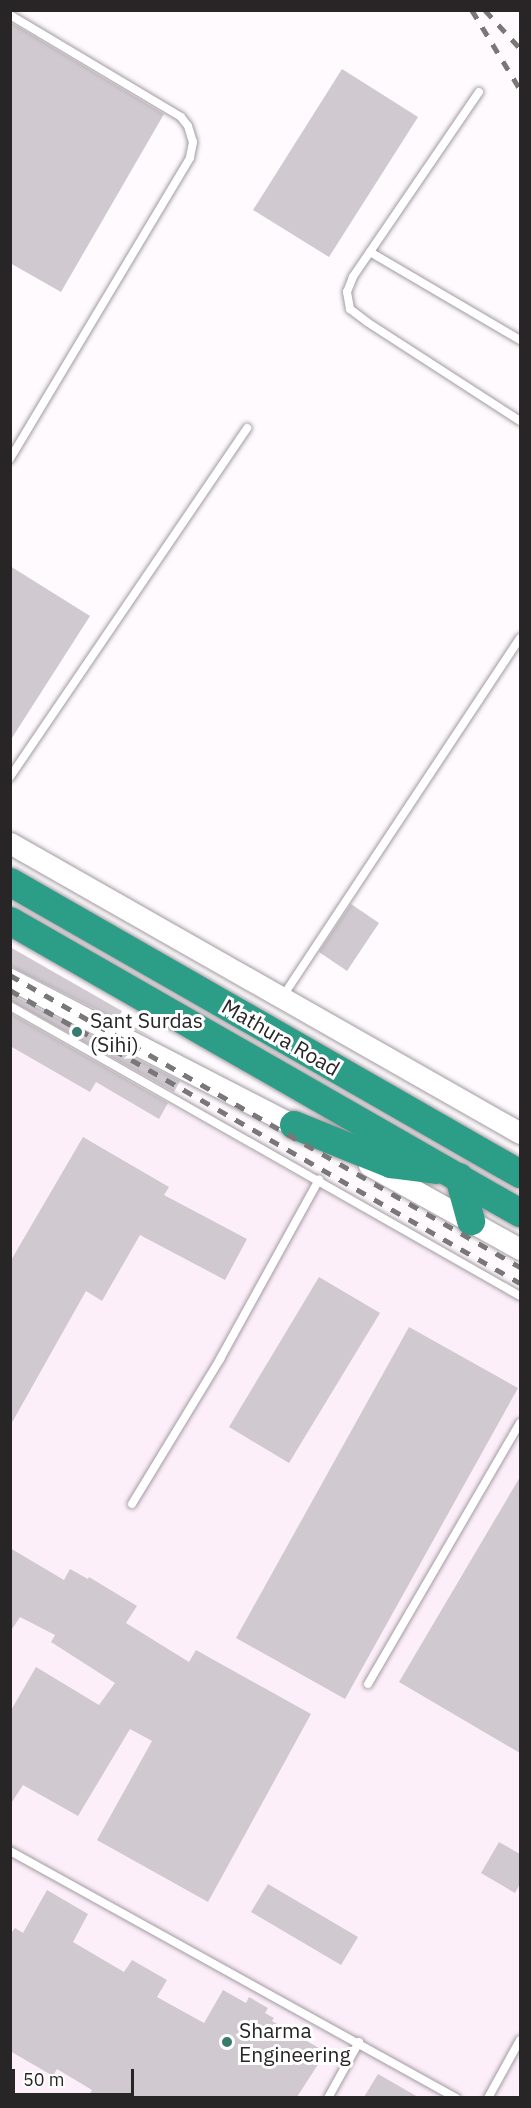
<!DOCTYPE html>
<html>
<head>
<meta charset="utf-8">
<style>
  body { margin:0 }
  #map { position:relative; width:531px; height:2108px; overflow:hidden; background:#fefafd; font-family:"IBM Plex Sans",sans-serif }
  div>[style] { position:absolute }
  .built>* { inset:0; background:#fdeffa }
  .building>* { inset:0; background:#d0c9cf }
  .roads { filter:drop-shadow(0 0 2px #a29ba1) drop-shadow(0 0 2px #a29ba1) }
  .lane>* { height:8px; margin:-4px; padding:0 4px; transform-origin:4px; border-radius:4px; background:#fff }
  .secondary>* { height:21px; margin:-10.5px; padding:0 10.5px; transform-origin:10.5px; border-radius:10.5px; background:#fff }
  .highway>* { height:28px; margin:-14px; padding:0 14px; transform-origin:14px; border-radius:14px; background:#2c9d86 }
  .rail>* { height:4.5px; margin-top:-2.25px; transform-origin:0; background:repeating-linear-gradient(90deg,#7a7779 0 10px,transparent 0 20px) }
  .dots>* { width:16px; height:16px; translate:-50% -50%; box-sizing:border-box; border:3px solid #fff; border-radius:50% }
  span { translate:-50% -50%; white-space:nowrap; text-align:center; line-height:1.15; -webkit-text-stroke:6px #fff; paint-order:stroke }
  .poi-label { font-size:21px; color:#282527 }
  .left { translate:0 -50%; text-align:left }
  .street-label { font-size:21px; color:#282527 }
  .frame { position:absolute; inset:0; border:12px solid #282527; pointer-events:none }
  .scale { position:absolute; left:12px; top:2069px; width:122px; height:27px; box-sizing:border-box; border:3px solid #282527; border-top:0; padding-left:8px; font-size:18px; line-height:21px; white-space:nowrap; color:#282527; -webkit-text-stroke:4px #fff; paint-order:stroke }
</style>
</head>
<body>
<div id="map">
  <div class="built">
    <i style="clip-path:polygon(10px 1015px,520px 1301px,520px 2097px,11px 2097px)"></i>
  </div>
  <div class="building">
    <i style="clip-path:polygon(10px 22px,164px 114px,61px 292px,10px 263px)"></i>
    <i style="clip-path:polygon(342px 69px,418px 117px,329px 257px,253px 210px)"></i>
    <i style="clip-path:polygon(10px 566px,90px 616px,10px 741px)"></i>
    <i style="clip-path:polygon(351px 904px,379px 923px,347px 971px,319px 952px)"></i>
    <i style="clip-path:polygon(10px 947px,122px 1011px,118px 1018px,155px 1039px,10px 966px)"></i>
    <i style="clip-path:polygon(10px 994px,180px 1081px,174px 1092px,10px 1000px)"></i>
    <i style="clip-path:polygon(10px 1013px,168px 1103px,159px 1119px,96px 1082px,90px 1092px,10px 1046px)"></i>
    <i style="clip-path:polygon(83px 1137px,169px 1187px,164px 1195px,247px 1239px,225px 1280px,140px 1235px,102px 1301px,86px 1291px,10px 1426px,10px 1262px)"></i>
    <i style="clip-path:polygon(319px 1277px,380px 1313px,289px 1463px,229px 1427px)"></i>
    <i style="clip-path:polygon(409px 1327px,518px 1388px,345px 1699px,236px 1638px)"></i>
    <i style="clip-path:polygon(520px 1477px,520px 1753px,399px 1682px)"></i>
    <i style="clip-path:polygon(10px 1548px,64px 1580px,70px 1569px,88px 1579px,89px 1577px,137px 1606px,126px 1623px,189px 1662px,196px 1650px,311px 1714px,208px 1902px,97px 1840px,152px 1741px,130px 1729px,78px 1816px,23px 1785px,10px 1805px,10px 1712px,36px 1667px,99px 1705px,115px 1683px,51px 1642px,55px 1635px,20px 1617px,10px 1632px)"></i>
    <i style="clip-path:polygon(499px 1842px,520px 1854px,520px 1884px,515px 1893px,481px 1873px)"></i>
    <i style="clip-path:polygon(268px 1884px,358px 1937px,341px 1965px,251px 1912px)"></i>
    <i style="clip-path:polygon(47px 1890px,88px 1914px,73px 1942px,124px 1972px,132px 1960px,167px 1980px,157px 1997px,204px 2023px,223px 1990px,246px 2003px,249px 1997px,268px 2008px,265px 2013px,274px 2018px,272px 2021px,326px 2052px,297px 2097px,88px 2097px,92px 2090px,57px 2069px,53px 2076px,10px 2051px,10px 1935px,15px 1928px,23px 1933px)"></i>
    <i style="clip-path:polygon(378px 2074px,418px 2097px,364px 2097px)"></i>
  </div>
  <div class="roads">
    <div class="lane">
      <i style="left:10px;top:15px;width:199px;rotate:30.8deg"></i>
      <i style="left:181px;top:117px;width:11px;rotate:52deg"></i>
      <i style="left:188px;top:126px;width:17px;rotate:73deg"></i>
      <i style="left:193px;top:142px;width:16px;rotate:101deg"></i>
      <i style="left:190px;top:158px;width:351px;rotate:120.9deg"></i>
      <i style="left:479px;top:92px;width:224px;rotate:124.3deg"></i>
      <i style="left:353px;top:277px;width:16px;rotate:112deg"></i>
      <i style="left:347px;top:292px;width:17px;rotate:80deg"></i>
      <i style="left:350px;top:309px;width:21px;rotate:37deg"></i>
      <i style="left:367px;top:322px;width:182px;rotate:32.9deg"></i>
      <i style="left:370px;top:252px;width:174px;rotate:30.4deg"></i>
      <i style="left:10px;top:777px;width:422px;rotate:-55.8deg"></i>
      <i style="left:283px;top:996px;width:429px;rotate:-56.5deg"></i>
      <i style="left:10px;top:1006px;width:587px;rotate:29.62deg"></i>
      <i style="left:132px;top:1504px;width:170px;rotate:-58.7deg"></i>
      <i style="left:220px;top:1359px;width:205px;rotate:-61.1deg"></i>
      <i style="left:368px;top:1684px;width:302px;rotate:-59.8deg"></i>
      <i style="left:10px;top:1851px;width:510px;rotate:28.98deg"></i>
      <i style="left:328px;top:2098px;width:64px;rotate:-61deg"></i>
      <i style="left:488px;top:2098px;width:66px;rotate:-61.1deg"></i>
    </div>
    <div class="secondary">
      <i style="left:10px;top:843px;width:587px;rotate:29.62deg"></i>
      <i style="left:10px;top:979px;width:334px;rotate:27.3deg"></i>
      <i style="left:369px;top:1165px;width:173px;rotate:29.1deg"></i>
    </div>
    <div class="highway">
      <i style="left:10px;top:882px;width:588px;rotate:29.79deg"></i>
      <i style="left:10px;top:921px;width:588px;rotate:29.79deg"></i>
      <i style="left:294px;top:1125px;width:105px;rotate:21.9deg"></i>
      <i style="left:391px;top:1164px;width:46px;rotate:7.4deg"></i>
      <i style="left:459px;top:1177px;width:46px;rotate:74.7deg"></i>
    </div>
  </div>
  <div class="rail">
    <i style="left:472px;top:10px;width:92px;rotate:58.7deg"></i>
    <i style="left:485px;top:10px;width:52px;rotate:47.4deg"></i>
    <i style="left:10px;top:975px;width:588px;rotate:29.79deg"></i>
    <i style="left:10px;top:990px;width:588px;rotate:29.88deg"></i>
  </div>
  <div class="dots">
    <i style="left:77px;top:1032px;background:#387a6b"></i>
    <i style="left:227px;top:2042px;background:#387a6b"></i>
  </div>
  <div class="poi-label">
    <span class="left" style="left:90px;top:1032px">Sant Surdas<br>(Sihi)</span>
    <span class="left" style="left:239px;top:2042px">Sharma<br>Engineering</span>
  </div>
  <div class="street-label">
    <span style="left:281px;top:1037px;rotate:30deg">Mathura Road</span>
  </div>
  <div class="frame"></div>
  <div class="scale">50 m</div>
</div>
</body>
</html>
